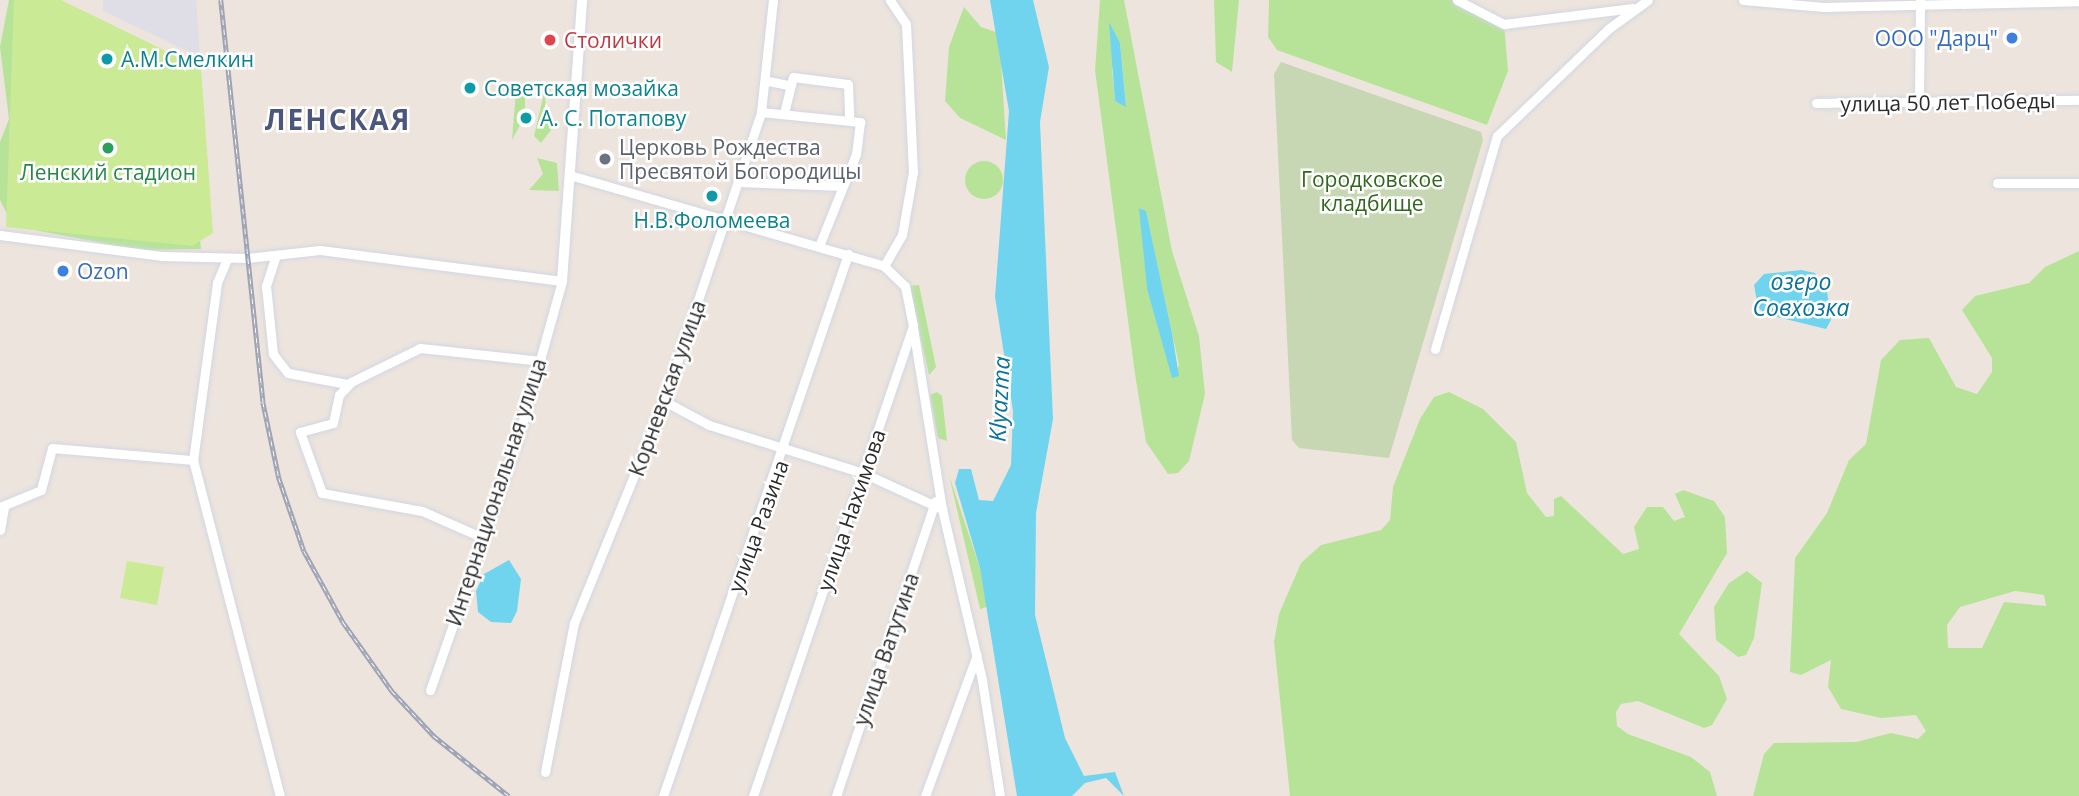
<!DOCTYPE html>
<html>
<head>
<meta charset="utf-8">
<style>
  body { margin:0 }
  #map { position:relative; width:2079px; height:796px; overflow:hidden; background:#ede5dd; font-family:"Open Sans",sans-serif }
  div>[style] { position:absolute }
  .industrial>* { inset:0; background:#dfdde5 }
  .green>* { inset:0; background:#b7e399 }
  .round { border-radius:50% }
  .cemetery>* { inset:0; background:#c7d7b4 }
  .pitch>* { inset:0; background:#cbea95 }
  .water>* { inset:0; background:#70d4ef }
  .roads { filter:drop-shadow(0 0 2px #d2d6e3) drop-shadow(0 0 2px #d2d6e3) }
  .minor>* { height:9px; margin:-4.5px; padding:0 4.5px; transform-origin:4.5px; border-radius:4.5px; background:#fff }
  .tertiary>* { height:10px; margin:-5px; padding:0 5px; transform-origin:5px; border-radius:5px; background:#fff }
  .rail>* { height:4.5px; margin-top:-2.25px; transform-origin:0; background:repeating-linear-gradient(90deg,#fff 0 5px,#9fa4b5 0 10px); box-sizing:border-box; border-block:2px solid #9fa4b5 }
  .dots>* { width:19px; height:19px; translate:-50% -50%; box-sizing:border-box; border:4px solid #fff; border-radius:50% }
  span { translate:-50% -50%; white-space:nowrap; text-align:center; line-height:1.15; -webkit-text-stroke:5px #fff; paint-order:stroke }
  .shop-label { font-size:21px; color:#366cbe }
  .right { translate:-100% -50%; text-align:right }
  .left { translate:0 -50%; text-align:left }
  .health-label { font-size:21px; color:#be3a42 }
  .culture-label { font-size:21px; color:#0d838f }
  .street-label { font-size:21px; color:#2b2b2b }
  .worship-label { font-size:21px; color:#5b616d }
  .leisure-label { font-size:21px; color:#27864d }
  .park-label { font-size:21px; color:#2f681a }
  .water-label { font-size:23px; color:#0d739c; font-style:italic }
  .district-label { font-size:28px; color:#4b567c; font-weight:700; letter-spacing:2px }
</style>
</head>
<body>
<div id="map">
  <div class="industrial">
    <i style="clip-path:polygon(103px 0,196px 0,200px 57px,103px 11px)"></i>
  </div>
  <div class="green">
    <i style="clip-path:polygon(9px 0,24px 0,138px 239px,200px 239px,201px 249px,140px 250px,13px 226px,0 200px,0 142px,9px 119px,0 47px)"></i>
    <i style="clip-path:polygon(evenodd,1100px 0,1124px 0,1172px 251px,1199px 336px,1205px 394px,1189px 461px,1178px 473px,1168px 474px,1146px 442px,1135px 374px,1095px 70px,1100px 0,1120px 43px,1126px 106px,1115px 101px,1112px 70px,1120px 43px,1100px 0,1140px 208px,1146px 212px,1172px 333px,1179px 365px,1173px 378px,1147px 289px,1140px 208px)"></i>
    <i style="clip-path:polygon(1214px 0,1239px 0,1232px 72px,1216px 62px)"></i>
    <i style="clip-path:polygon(1269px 0,1457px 0,1504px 24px,1508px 71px,1487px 125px,1277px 50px,1268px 37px)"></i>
    <i style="clip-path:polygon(964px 7px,981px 27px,999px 33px,1006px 140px,960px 118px,945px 101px,949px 47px)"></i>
    <i style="clip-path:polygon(525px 89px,525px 116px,512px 140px,516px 90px)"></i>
    <i style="clip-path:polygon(544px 93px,551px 130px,541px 143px,534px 136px)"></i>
    <i style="clip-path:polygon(537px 158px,557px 163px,559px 191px,529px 190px,543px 174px)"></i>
    <i class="round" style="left:965px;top:161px;width:38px;height:38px"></i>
    <i style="clip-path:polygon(evenodd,2079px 251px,2079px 796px,1753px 796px,1764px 754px,1774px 743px,1856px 742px,1891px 733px,1918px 739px,1926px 731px,1916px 715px,1881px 718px,1841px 709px,1828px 687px,1831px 660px,1801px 675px,1790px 672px,1795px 558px,1827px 513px,1849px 460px,1866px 444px,1881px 360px,1900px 340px,1929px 338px,1956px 387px,1977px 394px,1992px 372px,1992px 358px,1962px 310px,1975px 296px,2029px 283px,2045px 267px,2079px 251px,2015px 591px,2044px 595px,2046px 606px,2004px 602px,1982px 648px,1948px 648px,1947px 625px,1960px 607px,2015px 591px)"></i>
    <i style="clip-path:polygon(919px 285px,936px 367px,929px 375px,909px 286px)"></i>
    <i style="clip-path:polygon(937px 392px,942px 396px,947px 441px,938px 438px,930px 395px)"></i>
    <i style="clip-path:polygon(1449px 392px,1483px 409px,1516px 442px,1527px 493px,1546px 517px,1554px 516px,1554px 499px,1561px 496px,1623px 554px,1639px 549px,1634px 527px,1647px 507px,1663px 507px,1674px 521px,1685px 517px,1675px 494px,1683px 490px,1714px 501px,1725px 517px,1727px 553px,1679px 634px,1719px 676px,1727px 699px,1712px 725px,1704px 728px,1638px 701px,1621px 704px,1616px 712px,1617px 726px,1628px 734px,1691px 757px,1710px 772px,1717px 796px,1290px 796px,1274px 642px,1279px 614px,1301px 563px,1321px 545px,1381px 530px,1390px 520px,1393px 487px,1420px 419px,1434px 397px)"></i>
    <i style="clip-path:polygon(949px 475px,980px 568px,987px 607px,980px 609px)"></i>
    <i style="clip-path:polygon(1747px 571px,1762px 583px,1754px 638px,1746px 655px,1738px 657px,1716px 640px,1714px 607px,1729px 583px)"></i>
  </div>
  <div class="cemetery">
    <i style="clip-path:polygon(1281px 62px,1481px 132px,1483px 140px,1389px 458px,1299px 448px,1292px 440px,1274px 74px)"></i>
  </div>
  <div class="pitch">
    <i style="clip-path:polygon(14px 0,61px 0,201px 68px,213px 233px,192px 246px,6px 227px)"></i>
    <i style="clip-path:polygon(127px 561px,164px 567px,157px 605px,120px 598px)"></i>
  </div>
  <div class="water">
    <i style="clip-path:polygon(990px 0,1033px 0,1049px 67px,1040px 122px,1053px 419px,1036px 513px,1035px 615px,1065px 738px,1084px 776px,1115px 772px,1124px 796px,1106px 778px,1085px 783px,1072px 796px,1017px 796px,980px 568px,955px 483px,959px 469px,971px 469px,979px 500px,993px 501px,1011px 465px,1013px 411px,995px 297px,1009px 111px)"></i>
    <i style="clip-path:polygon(1109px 22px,1120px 43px,1126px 107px,1115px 101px)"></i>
    <i style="clip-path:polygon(1139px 208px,1146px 211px,1172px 333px,1179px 376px,1172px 378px,1147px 289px)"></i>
    <i style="clip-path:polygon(1801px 270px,1815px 273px,1827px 291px,1831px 320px,1826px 329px,1765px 314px,1758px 307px,1754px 285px,1764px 274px)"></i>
    <i style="clip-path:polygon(509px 560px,521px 579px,517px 611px,511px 623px,491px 622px,478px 612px,476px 591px,484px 574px)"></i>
  </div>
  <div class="roads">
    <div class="minor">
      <i style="left:1457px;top:0;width:53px;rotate:27.1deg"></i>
      <i style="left:1504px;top:24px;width:130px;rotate:-7.1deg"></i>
      <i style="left:1743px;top:0;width:81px;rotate:4.9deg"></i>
      <i style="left:1824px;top:7px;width:255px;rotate:-1.3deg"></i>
      <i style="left:768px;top:81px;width:20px;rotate:11deg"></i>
      <i style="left:1919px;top:101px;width:101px;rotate:-89.4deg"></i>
      <i style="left:1816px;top:103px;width:263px;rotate:-0.7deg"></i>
      <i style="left:761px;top:112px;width:100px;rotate:5.8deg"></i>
      <i style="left:860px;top:122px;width:32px;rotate:97deg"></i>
      <i style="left:856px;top:154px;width:99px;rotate:111.9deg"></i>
      <i style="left:784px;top:113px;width:37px;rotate:-76deg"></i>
      <i style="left:793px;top:77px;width:55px;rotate:7.3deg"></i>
      <i style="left:848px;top:84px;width:34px;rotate:88deg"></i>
      <i style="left:573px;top:176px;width:324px;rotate:16.1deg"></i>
      <i style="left:884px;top:266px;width:29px;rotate:44deg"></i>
      <i style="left:905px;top:286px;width:41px;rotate:78.7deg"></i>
      <i style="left:913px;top:326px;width:496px;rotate:108.8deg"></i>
      <i style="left:738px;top:182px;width:104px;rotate:2.2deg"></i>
      <i style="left:1997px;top:183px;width:82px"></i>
      <i style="left:0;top:235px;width:162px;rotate:7.4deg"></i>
      <i style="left:161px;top:256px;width:86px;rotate:1.3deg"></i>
      <i style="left:247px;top:258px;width:73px;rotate:-6.3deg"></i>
      <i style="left:320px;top:250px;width:244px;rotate:7.3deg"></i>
      <i style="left:562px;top:281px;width:167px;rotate:105.6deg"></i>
      <i style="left:517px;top:442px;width:263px;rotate:109.3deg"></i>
      <i style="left:276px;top:255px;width:33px;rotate:108deg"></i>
      <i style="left:266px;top:286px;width:68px;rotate:84.1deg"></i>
      <i style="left:273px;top:354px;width:24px;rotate:52deg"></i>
      <i style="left:288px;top:373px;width:60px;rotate:10.6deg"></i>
      <i style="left:227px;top:259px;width:26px;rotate:113deg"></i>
      <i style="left:217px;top:283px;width:179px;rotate:97.7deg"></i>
      <i style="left:193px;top:460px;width:347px;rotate:75.5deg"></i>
      <i style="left:884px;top:266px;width:36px;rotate:-60deg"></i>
      <i style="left:902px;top:235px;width:64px;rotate:-80.1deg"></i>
      <i style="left:913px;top:172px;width:148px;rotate:-92.7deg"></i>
      <i style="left:906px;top:24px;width:29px;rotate:-124deg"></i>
      <i style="left:913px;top:328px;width:183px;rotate:80.9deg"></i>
      <i style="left:1435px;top:349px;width:222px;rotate:-73.8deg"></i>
      <i style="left:1497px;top:136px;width:154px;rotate:-43.9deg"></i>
      <i style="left:1608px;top:29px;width:49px;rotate:-35.9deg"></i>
      <i style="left:664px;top:401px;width:51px;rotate:28.1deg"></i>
      <i style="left:709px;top:425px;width:161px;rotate:17.3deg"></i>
      <i style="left:863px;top:473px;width:87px;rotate:24.5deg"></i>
      <i style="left:942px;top:509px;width:176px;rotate:76.8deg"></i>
      <i style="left:982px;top:680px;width:117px;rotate:81.2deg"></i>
      <i style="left:0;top:507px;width:44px;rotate:-22.5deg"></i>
      <i style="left:41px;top:490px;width:43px;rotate:-75.3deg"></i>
      <i style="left:52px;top:448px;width:142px;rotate:4.9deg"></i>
      <i style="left:0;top:530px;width:23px;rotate:-80deg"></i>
      <i style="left:481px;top:537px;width:64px;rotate:-156.2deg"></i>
      <i style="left:422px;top:511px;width:102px;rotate:-169.8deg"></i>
      <i style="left:322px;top:493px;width:65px;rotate:-109.8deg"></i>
      <i style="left:300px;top:432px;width:34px;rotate:-15deg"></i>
      <i style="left:333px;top:423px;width:29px;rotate:-78deg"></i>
      <i style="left:339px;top:395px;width:18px;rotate:-47deg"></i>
      <i style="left:351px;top:382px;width:77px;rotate:-26.2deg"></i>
      <i style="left:420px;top:348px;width:122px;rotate:6.1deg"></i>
      <i style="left:545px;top:772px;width:152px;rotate:-79deg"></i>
      <i style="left:574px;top:623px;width:240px;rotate:-67.9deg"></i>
      <i style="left:664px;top:401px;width:305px;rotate:-71.4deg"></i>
      <i style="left:761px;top:112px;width:113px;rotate:-83.9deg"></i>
      <i style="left:663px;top:796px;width:573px;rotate:-71.15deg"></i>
      <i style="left:836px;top:796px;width:311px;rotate:-71.4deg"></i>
      <i style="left:925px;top:796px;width:150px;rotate:-69.8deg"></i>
    </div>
    <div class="tertiary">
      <i style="left:562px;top:281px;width:282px;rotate:-85.9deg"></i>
    </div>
  </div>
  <div class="rail">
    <i style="left:221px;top:0;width:404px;rotate:84deg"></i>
    <i style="left:263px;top:402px;width:78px;rotate:78.1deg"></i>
    <i style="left:279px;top:478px;width:77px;rotate:71.1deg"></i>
    <i style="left:304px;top:551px;width:81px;rotate:61.2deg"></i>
    <i style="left:343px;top:622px;width:85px;rotate:54.6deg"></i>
    <i style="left:392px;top:691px;width:62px;rotate:47deg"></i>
    <i style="left:434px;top:736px;width:96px;rotate:38.7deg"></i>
  </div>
  <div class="dots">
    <i style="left:2012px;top:38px;background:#3f7fe0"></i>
    <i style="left:550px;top:40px;background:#e0444e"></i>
    <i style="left:107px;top:59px;background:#0f9aa8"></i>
    <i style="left:470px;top:88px;background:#0f9aa8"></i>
    <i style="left:526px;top:118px;background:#0f9aa8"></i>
    <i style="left:108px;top:148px;background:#2e9e5b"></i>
    <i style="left:605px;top:159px;background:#6b7280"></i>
    <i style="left:712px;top:196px;background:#0f9aa8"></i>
    <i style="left:63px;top:271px;background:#3f7fe0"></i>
  </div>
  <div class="shop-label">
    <span class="right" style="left:1998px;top:38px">ООО "Дарц"</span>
    <span class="left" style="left:77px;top:271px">Ozon</span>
  </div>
  <div class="health-label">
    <span class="left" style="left:564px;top:40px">Столички</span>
  </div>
  <div class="culture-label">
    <span class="left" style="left:121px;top:59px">А.М.Смелкин</span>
    <span class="left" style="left:484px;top:88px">Советская мозайка</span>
    <span class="left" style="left:540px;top:118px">А. С. Потапову</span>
    <span style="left:712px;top:220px">Н.В.Фоломеева</span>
  </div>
  <div class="street-label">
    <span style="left:1948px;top:102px;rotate:-1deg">улица 50 лет Победы</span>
    <span style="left:667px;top:388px;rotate:-70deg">Корневская улица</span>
    <span style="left:496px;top:492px;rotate:-72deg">Интернациональная улица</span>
    <span style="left:851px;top:510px;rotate:-71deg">улица Нахимова</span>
    <span style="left:758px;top:526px;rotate:-70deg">улица Разина</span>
    <span style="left:886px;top:649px;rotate:-71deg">улица Ватутина</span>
  </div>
  <div class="worship-label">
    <span class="left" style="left:619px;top:159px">Церковь Рождества<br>Пресвятой Богородицы</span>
  </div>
  <div class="leisure-label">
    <span style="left:108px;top:172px">Ленский стадион</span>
  </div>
  <div class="park-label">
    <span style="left:1372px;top:191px">Городковское<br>кладбище</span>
  </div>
  <div class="water-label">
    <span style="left:1801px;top:294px">озеро<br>Совхозка</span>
    <span style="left:999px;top:399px;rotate:-87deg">Klyazma</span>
  </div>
  <div class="district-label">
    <span style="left:338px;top:119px">ЛЕНСКАЯ</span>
  </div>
</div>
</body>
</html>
